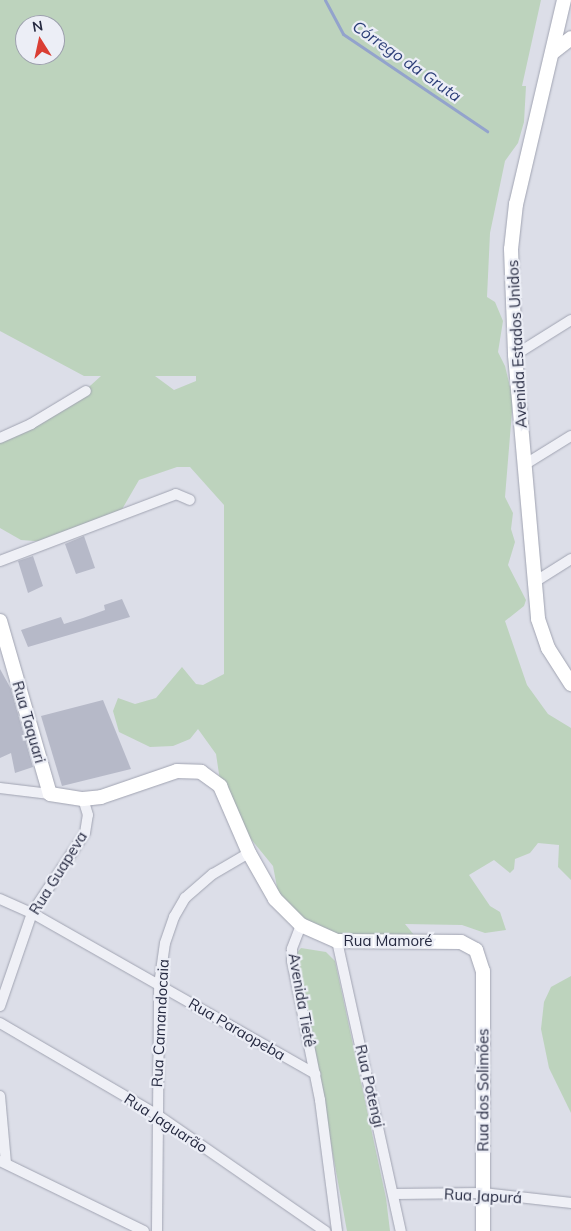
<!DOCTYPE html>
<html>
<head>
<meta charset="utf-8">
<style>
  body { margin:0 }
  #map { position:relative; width:571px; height:1231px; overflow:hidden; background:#dcdee8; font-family:Mulish,sans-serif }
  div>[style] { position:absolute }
  .green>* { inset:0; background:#bdd3bd }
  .stream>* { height:3px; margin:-1.5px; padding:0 1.5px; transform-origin:1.5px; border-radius:1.5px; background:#93a3cc }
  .building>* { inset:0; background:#b6b9c8 }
  .roads { filter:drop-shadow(0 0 1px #a1a4b2) drop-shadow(0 0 1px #a1a4b2) }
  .street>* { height:10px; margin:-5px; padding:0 5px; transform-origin:5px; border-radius:5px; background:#eff0f6 }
  .secondary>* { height:14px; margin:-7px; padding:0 7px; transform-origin:7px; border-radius:7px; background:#fff }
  span { translate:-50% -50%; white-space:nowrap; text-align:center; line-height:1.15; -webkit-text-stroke:4.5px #eceef6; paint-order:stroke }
  .street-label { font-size:15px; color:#252940 }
  .water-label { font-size:16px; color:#2b3d77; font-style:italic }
  .north { position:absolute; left:15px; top:15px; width:50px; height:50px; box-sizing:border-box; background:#eceef6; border:1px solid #9c9fad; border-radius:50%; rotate:350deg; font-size:14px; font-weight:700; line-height:20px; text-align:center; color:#252940 }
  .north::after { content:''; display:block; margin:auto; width:18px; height:22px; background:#da3e34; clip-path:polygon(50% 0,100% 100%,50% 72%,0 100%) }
</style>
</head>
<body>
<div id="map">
  <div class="green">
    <i style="clip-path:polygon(evenodd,0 0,541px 0,522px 86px,526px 86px,524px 122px,518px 143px,505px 161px,490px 233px,487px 297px,495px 302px,503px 321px,498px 352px,505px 366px,513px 399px,505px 497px,513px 513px,511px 529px,515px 542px,508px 565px,526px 600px,524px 606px,505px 621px,527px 685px,548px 714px,571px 728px,571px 880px,558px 867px,559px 845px,538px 843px,530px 853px,515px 859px,514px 869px,510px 873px,494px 860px,469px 875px,490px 906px,500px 912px,506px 930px,485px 933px,462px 925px,405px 924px,414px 935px,342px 940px,309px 927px,280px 903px,273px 866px,251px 839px,237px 829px,222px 794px,216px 754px,198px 729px,190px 739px,173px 746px,150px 747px,119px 732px,113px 711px,118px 698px,135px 704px,156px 698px,182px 667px,196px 684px,203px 685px,224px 674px,224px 505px,190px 467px,177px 467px,139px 480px,121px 511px,48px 542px,21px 540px,0 528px,0 441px,80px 395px,101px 376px,84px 376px,0 331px,0 0,25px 25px,55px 25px,55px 55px,25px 55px,25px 25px,0 0,155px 376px,196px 376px,196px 381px,174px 390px,155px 376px)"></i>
    <i style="clip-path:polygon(301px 948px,326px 952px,335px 961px,386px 1198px,390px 1231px,347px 1231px,296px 954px)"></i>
    <i style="clip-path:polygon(571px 976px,571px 1113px,549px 1068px,541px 1029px,544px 1002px,551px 987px)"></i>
  </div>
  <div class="stream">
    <i style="left:325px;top:0;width:38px;rotate:62deg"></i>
    <i style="left:343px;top:34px;width:174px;rotate:34deg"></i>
  </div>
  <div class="building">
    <i style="clip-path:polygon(84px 536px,95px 568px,76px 574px,65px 544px)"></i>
    <i style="clip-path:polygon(33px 556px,43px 586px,28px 593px,18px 561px)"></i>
    <i style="clip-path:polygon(122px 599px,130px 617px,28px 647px,21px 630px,61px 617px,64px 624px,83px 618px,105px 610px,104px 605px)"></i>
    <i style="clip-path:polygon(0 669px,11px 689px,33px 767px,15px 773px,11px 753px,0 758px)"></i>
    <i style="clip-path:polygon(103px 700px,131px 769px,62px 786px,41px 716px)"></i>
  </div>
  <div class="roads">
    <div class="street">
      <i style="left:515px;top:355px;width:66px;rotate:-32deg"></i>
      <i style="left:0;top:438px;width:34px;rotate:-24deg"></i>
      <i style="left:31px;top:424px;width:64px;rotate:-31deg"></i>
      <i style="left:524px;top:465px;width:55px;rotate:-31.7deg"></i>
      <i style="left:0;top:561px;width:188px;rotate:-20.8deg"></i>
      <i style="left:176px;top:494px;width:15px;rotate:23deg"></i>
      <i style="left:533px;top:583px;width:45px;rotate:-32.3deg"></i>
      <i style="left:0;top:788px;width:50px;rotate:6.8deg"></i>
      <i style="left:0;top:899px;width:35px;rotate:24deg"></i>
      <i style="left:32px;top:913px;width:326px;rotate:29.6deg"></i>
      <i style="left:301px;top:925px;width:26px;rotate:111deg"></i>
      <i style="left:292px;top:949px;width:12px;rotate:90deg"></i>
      <i style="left:292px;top:961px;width:142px;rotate:78.6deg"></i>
      <i style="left:320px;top:1100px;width:132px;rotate:82.6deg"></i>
      <i style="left:337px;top:941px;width:297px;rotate:77.6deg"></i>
      <i style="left:0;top:1006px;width:98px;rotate:-71deg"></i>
      <i style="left:32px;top:913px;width:96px;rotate:-56.5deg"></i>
      <i style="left:85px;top:833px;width:18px;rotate:-81deg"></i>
      <i style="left:88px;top:815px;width:17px;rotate:-107deg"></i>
      <i style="left:0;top:1023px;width:181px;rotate:30.3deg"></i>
      <i style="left:156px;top:1114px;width:206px;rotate:34.7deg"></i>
      <i style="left:0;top:1096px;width:67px;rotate:84.9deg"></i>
      <i style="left:0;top:1161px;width:160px;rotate:25.9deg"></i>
      <i style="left:395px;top:1194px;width:88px;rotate:-0.7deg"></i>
      <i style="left:483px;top:1193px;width:89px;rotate:6.5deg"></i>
      <i style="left:157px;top:1231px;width:246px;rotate:-89.5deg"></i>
      <i style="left:159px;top:985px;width:42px;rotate:-81.9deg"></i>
      <i style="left:165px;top:943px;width:28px;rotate:-71deg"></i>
      <i style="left:174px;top:917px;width:22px;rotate:-60deg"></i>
      <i style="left:185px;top:898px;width:37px;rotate:-41deg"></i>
      <i style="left:213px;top:874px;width:42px;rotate:-30.3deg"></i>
    </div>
    <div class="secondary">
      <i style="left:564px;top:0;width:210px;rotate:103.2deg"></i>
      <i style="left:516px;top:204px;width:45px;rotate:96.3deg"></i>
      <i style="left:511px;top:249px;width:106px;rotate:87.8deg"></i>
      <i style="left:515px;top:355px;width:265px;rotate:85deg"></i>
      <i style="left:538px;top:619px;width:31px;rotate:71deg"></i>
      <i style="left:548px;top:648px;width:43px;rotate:57.4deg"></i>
      <i style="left:552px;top:53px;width:24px;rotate:-38deg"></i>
      <i style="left:0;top:621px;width:180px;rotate:73.9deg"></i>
      <i style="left:50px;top:794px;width:33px;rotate:9deg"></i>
      <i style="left:83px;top:799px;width:18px;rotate:-6deg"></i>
      <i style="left:101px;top:797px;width:80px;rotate:-18.9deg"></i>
      <i style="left:177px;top:771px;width:24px;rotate:2deg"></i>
      <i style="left:201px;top:772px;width:24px;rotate:36deg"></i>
      <i style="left:220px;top:786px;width:73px;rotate:66.6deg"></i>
      <i style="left:249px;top:853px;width:53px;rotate:60.5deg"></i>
      <i style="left:275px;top:899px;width:37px;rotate:45deg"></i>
      <i style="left:301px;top:925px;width:39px;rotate:24deg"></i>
      <i style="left:337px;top:941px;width:124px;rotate:0.5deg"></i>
      <i style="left:461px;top:942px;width:17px;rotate:28deg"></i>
      <i style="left:476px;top:950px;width:22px;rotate:72deg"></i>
      <i style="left:483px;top:971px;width:260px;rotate:90deg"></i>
    </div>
  </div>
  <div class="street-label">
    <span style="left:517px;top:344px;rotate:-93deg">Avenida Estados Unidos</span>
    <span style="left:29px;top:722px;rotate:74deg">Rua Taquari</span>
    <span style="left:58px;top:873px;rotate:-58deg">Rua Guapeva</span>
    <span style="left:388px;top:941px">Rua Mamoré</span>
    <span style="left:302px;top:1000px;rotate:80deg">Avenida Tietê</span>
    <span style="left:160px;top:1023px;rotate:-87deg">Rua Camandocaia</span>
    <span style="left:237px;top:1029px;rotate:30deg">Rua Paraopeba</span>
    <span style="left:370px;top:1086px;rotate:77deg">Rua Potengi</span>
    <span style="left:483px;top:1090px;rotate:-90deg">Rua dos Solimões</span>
    <span style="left:166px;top:1123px;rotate:33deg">Rua Jaguarão</span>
    <span style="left:483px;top:1196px;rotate:3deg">Rua Japurá</span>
  </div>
  <div class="water-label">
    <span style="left:407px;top:61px;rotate:35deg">Córrego da Gruta</span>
  </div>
  <div class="north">N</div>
</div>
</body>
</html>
